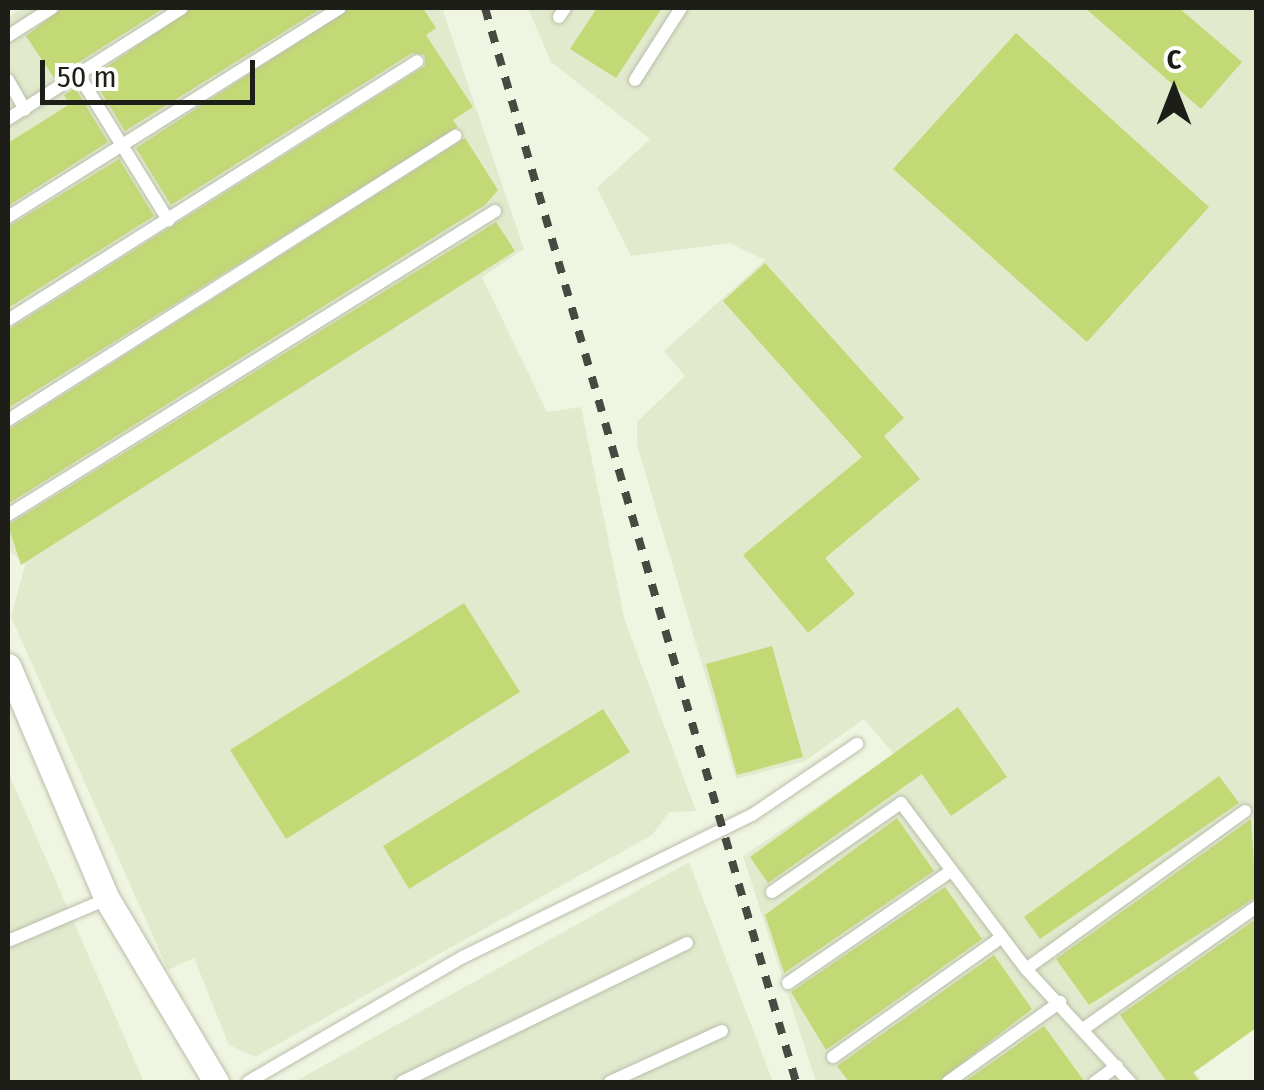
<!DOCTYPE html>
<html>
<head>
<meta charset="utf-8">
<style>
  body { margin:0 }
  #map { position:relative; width:1264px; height:1090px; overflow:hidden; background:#eff5e1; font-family:"Fira Sans Condensed",sans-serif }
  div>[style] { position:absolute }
  .built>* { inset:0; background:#e2eace }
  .building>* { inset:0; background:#c3d975 }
  .roads { filter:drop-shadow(0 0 2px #b9beab) drop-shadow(0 0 2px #b9beab) }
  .service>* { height:12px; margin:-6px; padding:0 6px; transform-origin:6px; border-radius:6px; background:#fff }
  .minor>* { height:25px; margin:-12.5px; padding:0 12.5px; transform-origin:12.5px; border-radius:12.5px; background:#fff }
  .rail>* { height:8px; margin-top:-4px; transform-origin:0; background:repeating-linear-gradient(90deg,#474a40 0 12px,transparent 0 24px) }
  span { translate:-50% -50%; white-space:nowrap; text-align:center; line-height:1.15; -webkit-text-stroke:8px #fff; paint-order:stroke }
  .frame { position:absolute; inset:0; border:10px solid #1c1e17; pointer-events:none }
  .north { position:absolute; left:1124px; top:40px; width:100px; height:100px; -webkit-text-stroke:8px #fff; paint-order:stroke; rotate:0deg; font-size:28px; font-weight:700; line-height:40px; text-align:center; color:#1c1e17 }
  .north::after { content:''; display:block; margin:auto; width:35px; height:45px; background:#1c1e17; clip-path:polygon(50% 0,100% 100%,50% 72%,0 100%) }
  .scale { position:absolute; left:40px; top:60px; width:215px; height:45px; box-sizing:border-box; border:5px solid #1c1e17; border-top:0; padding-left:12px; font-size:30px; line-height:35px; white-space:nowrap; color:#1c1e17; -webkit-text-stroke:8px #fff; paint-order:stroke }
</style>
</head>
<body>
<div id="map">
  <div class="built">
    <i style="clip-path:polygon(22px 8px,442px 8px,524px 249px,482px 277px,547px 412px,581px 407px,625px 621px,696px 811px,669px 812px,652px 835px,255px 1057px,229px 1045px,194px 958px,168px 970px,11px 617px,25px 565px,8px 549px,8px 17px)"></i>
    <i style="clip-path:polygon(528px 8px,1256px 8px,1256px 961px,1162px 1026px,1202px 1082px,816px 1082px,743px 856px,894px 754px,864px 719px,805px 761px,736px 779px,637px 445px,637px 422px,685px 376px,664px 351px,765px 260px,729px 243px,631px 256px,597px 188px,650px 139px,551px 62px)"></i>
    <i style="clip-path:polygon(8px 772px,144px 1082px,8px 1082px)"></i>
    <i style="clip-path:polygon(689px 862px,773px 1082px,294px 1082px)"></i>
  </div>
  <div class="building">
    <i style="clip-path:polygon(62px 8px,164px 8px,54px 78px,26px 36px)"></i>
    <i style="clip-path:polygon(192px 8px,322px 8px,125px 131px,92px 77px)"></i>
    <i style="clip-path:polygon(350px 8px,423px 8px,436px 28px,426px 35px,473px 107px,453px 120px,458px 127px,8px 408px,8px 330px,425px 66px,425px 55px,412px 53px,171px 205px,136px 148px)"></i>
    <i style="clip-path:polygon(597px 8px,662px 8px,616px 78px,570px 49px)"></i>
    <i style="clip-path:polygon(1085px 8px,1179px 8px,1242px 62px,1201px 109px)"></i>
    <i style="clip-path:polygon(1016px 33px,1209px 207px,1087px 342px,893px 169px)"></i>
    <i style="clip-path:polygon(75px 88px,108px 142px,8px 206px,8px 143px,70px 104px,64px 95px)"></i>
    <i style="clip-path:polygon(465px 138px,498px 190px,485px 205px,8px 504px,8px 430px)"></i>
    <i style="clip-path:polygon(119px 159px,154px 216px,8px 308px,8px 227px)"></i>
    <i style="clip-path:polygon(496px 222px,515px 251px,21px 565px,8px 525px)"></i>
    <i style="clip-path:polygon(765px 263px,904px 418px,884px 436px,920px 479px,825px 558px,855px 594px,808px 633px,743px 555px,862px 457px,723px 301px)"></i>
    <i style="clip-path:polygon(464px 603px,520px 692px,286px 839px,230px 750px)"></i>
    <i style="clip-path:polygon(772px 646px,803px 757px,737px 775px,706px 664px)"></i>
    <i style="clip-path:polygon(958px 707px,1007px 777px,951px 816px,922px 774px,768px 883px,750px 857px)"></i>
    <i style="clip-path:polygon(603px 709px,630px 752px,409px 889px,383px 846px)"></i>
    <i style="clip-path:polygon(1219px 776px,1239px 803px,1040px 939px,1024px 917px)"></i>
    <i style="clip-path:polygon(897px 818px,934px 871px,784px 973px,765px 915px)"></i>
    <i style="clip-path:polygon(1251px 819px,1256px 897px,1089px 1005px,1056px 959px)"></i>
    <i style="clip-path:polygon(945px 887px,982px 939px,826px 1050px,791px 992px)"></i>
    <i style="clip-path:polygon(1256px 919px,1256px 1028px,1193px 1073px,1200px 1082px,1167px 1082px,1120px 1015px)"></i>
    <i style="clip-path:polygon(994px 955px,1032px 1009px,938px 1082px,849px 1082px,837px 1066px)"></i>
    <i style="clip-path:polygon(1044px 1026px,1085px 1082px,964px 1082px)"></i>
  </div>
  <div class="roads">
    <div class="service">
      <i style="left:559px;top:17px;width:11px;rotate:-56deg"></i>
      <i style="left:8px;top:36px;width:52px;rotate:-32.5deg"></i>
      <i style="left:78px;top:74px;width:172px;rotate:58.3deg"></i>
      <i style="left:8px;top:80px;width:34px;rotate:60deg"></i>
      <i style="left:635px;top:80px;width:85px;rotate:-57.4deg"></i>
      <i style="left:8px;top:119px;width:206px;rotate:-32.5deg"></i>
      <i style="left:8px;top:217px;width:392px;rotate:-32.2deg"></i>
      <i style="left:8px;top:320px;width:484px;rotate:-32.3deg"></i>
      <i style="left:8px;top:420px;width:530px;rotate:-32.43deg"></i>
      <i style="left:8px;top:515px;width:574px;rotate:-31.97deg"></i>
      <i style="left:772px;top:892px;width:157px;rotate:-34.6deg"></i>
      <i style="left:901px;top:803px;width:208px;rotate:53deg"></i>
      <i style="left:1026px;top:969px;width:154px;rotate:47.4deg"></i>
      <i style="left:8px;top:941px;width:108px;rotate:-23deg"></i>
      <i style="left:1026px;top:969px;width:270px;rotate:-35.8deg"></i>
      <i style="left:788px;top:983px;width:198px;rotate:-34.5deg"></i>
      <i style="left:1086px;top:1027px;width:208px;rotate:-35.2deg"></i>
      <i style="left:833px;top:1057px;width:207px;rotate:-35.4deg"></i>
      <i style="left:248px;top:1082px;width:249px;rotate:-30.2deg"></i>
      <i style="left:463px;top:957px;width:322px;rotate:-26.2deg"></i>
      <i style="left:752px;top:815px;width:127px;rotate:-34.1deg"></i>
      <i style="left:402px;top:1082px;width:317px;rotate:-26deg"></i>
      <i style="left:610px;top:1082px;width:123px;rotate:-24.5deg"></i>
      <i style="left:948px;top:1082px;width:138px;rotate:-35.5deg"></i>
      <i style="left:1095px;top:1082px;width:27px;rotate:-36deg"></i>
    </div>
    <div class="minor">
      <i style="left:8px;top:666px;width:253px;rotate:67deg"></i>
      <i style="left:107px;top:899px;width:213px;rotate:59.2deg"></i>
    </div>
  </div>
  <div class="rail">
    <i style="left:485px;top:8px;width:1118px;rotate:73.85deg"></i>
  </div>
  <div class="frame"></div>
  <div class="north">С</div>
  <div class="scale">50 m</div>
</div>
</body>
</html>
